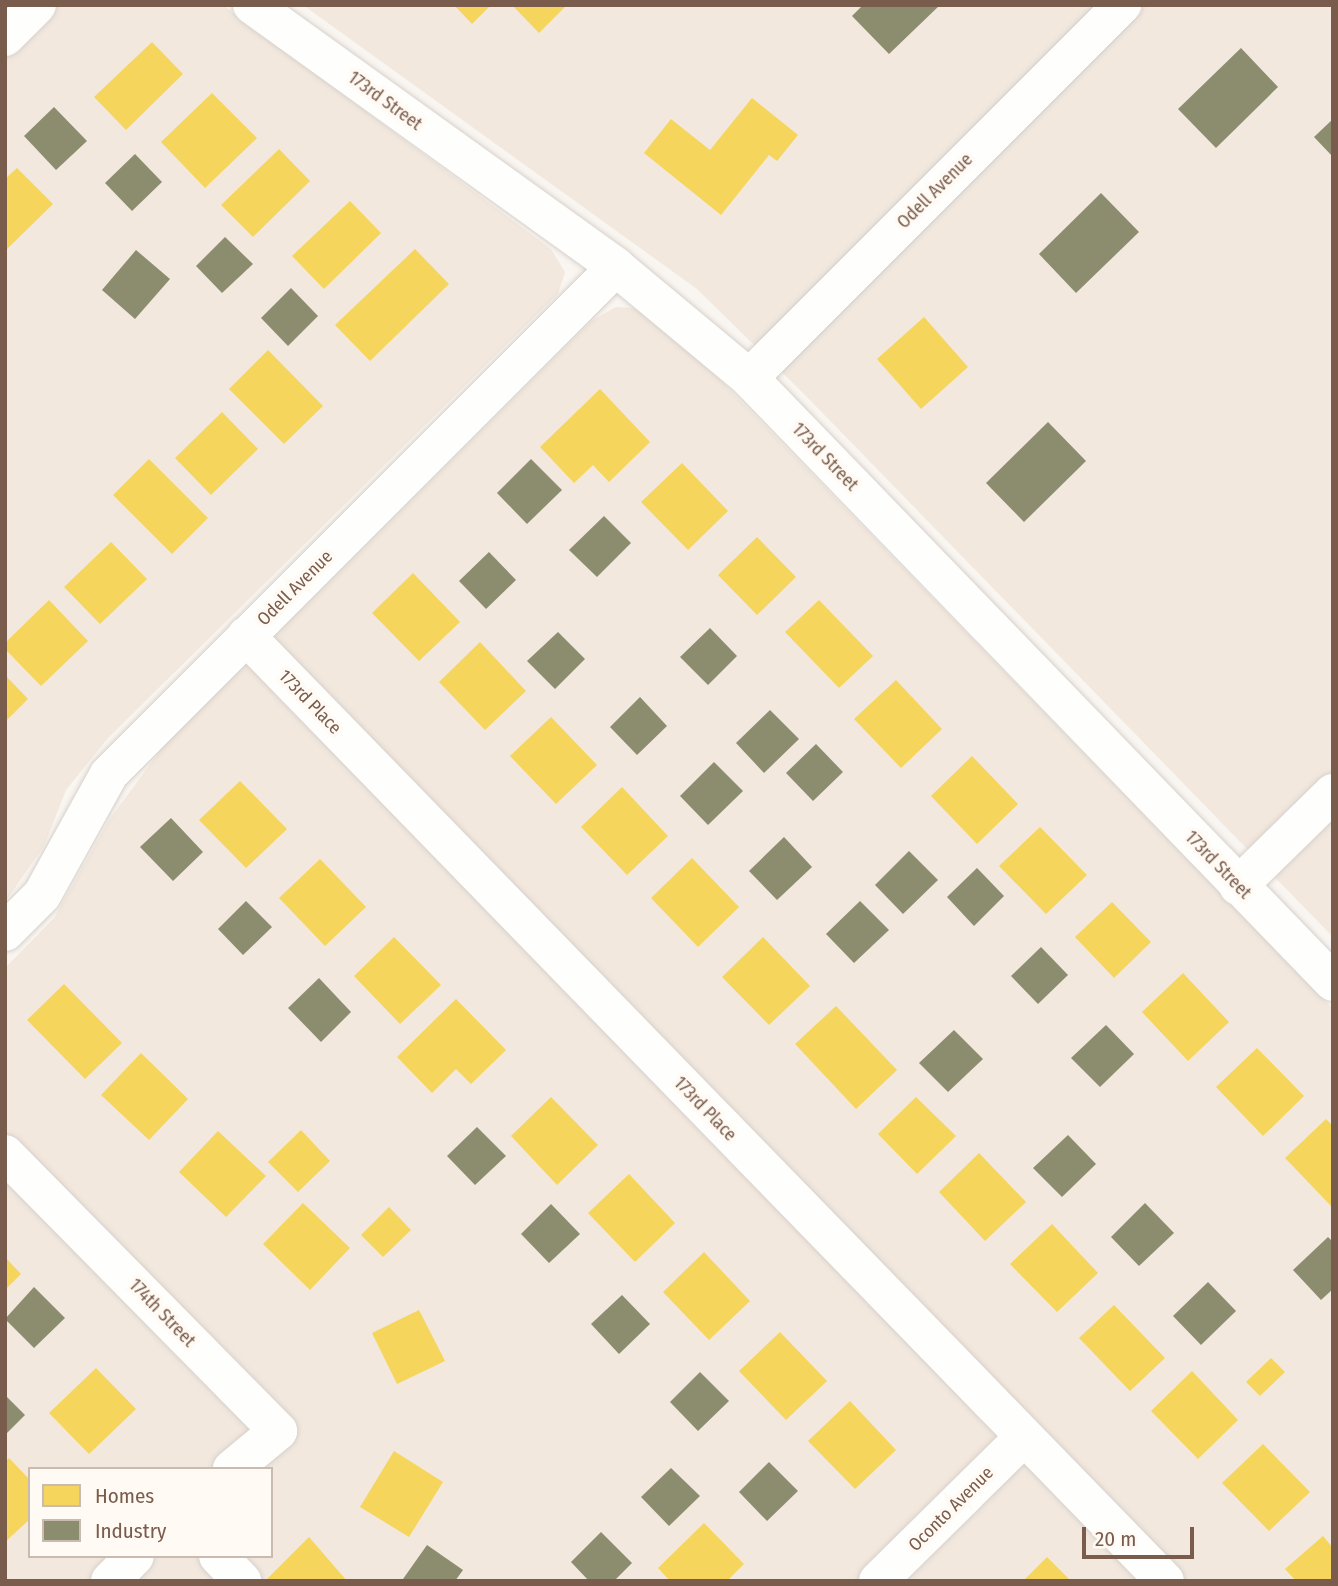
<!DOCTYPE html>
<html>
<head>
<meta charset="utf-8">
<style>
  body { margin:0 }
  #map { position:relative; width:1338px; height:1586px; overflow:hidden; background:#f9f5f0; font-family:"Fira Sans Condensed",sans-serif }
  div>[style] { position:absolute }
  .residential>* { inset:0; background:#f2e8de }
  .homes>* { inset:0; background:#f6d55c }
  .industry>* { inset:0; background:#8c8c6e }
  .roads { filter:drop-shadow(0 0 2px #d7d1cb) drop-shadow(0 0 2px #d7d1cb) }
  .minor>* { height:38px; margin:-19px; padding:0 19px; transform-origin:19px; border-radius:19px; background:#fefefd }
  span { translate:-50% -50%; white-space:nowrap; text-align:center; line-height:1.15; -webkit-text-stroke:7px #fffaf3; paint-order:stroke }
  .street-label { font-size:18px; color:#7a5c4d }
  .frame { position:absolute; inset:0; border:7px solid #7a5c4d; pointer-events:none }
  .legend { position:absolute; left:28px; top:1467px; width:245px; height:91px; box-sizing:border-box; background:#fffaf3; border:2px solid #cabbb1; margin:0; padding:9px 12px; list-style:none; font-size:21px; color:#7a5c4d }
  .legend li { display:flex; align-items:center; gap:14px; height:35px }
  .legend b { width:35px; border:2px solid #cabbb1 }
  .scale { position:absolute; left:1082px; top:1527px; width:112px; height:32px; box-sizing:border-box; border:4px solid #7a5c4d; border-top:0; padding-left:9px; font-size:21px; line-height:24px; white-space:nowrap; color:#7a5c4d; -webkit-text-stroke:5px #fffaf3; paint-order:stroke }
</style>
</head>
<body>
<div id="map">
  <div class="residential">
    <i style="clip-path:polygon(5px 5px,223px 5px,551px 249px,565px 272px,558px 294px,108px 738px,66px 790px,44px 846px,5px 902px)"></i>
    <i style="clip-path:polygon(303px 5px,1333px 5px,1333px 937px,804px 394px,697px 289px)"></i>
    <i style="clip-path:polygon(evenodd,616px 307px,634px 308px,656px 322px,700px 359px,1333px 1009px,1333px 1581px,5px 1581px,5px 968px,54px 918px,109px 820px,162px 748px,591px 321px,616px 307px,30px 1469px,271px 1469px,271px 1556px,30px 1556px,30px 1469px)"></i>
  </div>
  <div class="homes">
    <i style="clip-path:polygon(454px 5px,491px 5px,472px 24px)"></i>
    <i style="clip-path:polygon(512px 5px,567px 5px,539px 33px)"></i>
    <i style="clip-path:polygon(152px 42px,183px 74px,126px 130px,94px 97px)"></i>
    <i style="clip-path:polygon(212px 93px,257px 138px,205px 188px,161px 142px)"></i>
    <i style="clip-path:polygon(752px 98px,798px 135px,777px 161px,769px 155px,721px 215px,644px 153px,671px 119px,710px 150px)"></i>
    <i style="clip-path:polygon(279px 149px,310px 181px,253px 237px,221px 205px)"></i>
    <i style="clip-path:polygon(17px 168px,53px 204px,5px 251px,5px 179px)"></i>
    <i style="clip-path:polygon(350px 201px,381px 233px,324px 289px,292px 256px)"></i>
    <i style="clip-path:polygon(415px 249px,449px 284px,370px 361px,335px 325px)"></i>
    <i style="clip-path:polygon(924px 317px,968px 367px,921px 409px,877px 359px)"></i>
    <i style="clip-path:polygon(268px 350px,323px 406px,284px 444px,229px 389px)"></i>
    <i style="clip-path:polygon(600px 389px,650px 442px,609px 482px,593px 465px,574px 483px,540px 447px)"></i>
    <i style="clip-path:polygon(222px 412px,258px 449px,211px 495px,175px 458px)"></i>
    <i style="clip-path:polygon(149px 459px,208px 518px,172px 554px,113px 495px)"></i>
    <i style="clip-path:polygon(682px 463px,728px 511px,688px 550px,641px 502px)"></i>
    <i style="clip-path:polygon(757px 537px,796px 577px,757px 615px,718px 575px)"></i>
    <i style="clip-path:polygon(111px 542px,147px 579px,100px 624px,64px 587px)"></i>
    <i style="clip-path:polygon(413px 573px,460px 622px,419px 661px,372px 613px)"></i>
    <i style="clip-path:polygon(49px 600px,88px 641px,41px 686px,5px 649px,5px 643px)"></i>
    <i style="clip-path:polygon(819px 600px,873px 656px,839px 688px,785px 632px)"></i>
    <i style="clip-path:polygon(480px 642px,526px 691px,485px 730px,439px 682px)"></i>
    <i style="clip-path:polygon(5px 675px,28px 699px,5px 722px)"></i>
    <i style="clip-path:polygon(896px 680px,942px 729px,901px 768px,854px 719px)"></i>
    <i style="clip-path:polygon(551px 717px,597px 765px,556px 804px,510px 756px)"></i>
    <i style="clip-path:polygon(972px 756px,1018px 804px,977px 844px,931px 796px)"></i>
    <i style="clip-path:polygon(240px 781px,287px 829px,246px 868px,199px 820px)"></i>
    <i style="clip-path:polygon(622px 787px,668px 836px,627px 875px,581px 827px)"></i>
    <i style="clip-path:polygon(1040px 827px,1087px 875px,1046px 914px,999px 866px)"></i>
    <i style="clip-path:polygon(692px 858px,739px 907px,698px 947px,651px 898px)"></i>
    <i style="clip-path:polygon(320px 859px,366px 907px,325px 946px,279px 898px)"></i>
    <i style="clip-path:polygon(1112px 902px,1151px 942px,1114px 978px,1075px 937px)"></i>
    <i style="clip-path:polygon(394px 937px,441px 985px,400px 1024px,354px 976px)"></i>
    <i style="clip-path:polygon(763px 937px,810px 986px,769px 1025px,722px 977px)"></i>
    <i style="clip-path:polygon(1183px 973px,1229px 1022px,1188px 1061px,1142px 1012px)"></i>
    <i style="clip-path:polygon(64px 984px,122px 1043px,85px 1079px,27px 1020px)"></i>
    <i style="clip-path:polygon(456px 999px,506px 1050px,471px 1084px,456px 1069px,432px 1093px,397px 1057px)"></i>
    <i style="clip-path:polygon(836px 1006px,897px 1070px,856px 1109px,795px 1044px)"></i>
    <i style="clip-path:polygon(1257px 1048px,1304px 1096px,1263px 1136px,1216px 1087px)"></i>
    <i style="clip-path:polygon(141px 1053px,188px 1099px,149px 1140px,101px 1095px)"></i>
    <i style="clip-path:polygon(551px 1097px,598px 1145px,557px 1185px,511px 1136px)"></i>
    <i style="clip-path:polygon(916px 1097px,956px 1136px,917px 1174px,878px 1134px)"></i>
    <i style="clip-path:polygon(1326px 1119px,1333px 1126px,1333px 1208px,1285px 1158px)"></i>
    <i style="clip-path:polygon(301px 1130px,330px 1161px,298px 1192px,268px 1162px)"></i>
    <i style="clip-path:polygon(218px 1131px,266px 1176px,226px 1217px,179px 1172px)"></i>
    <i style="clip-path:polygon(979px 1153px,1026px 1202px,985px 1241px,939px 1192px)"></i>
    <i style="clip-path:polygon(629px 1174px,675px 1223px,635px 1262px,588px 1213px)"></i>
    <i style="clip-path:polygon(303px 1203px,350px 1248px,310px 1290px,263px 1244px)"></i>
    <i style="clip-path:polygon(389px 1207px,411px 1230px,383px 1257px,361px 1235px)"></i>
    <i style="clip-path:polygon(1052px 1224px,1098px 1273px,1057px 1312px,1010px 1264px)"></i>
    <i style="clip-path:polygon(704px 1252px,750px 1301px,709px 1340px,663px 1292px)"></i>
    <i style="clip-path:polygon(5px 1257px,21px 1274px,5px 1290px)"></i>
    <i style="clip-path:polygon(1114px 1305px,1165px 1358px,1130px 1391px,1079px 1338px)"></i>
    <i style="clip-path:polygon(419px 1310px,445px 1361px,397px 1384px,372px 1333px)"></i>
    <i style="clip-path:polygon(780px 1332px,827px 1381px,786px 1420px,739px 1371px)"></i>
    <i style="clip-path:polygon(1271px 1358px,1285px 1372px,1260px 1396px,1246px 1382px)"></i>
    <i style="clip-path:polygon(96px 1368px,136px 1409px,89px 1454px,49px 1413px)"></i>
    <i style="clip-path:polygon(1192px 1371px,1238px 1420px,1198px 1459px,1151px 1411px)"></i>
    <i style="clip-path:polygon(850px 1401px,896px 1450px,855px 1489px,808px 1441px)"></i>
    <i style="clip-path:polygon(1263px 1444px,1310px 1492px,1269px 1531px,1222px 1483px)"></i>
    <i style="clip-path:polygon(394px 1451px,443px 1482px,409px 1537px,360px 1507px)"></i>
    <i style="clip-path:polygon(9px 1458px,30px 1480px,30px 1519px,5px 1542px,5px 1462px)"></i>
    <i style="clip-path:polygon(704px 1523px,744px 1564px,727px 1581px,670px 1581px,658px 1568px)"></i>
    <i style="clip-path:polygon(1323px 1536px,1333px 1548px,1333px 1581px,1296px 1581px,1285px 1569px)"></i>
    <i style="clip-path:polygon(309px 1537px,347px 1581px,265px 1581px)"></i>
    <i style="clip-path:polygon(1047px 1557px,1071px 1581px,1023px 1581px)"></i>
  </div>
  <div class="industry">
    <i style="clip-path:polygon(863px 5px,940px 5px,889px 54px,852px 16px)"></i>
    <i style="clip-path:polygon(1241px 48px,1278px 87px,1216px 148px,1178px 109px)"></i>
    <i style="clip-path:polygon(54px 107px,87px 141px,56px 170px,24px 136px)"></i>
    <i style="clip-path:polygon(1333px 119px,1333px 157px,1314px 137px)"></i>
    <i style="clip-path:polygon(135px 154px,162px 182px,132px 211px,105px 183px)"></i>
    <i style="clip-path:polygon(1101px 193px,1139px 232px,1076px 293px,1039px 254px)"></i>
    <i style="clip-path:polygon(225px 237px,253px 264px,222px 293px,196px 266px)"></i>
    <i style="clip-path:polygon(136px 250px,170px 279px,135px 319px,102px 290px)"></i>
    <i style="clip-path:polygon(291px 288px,318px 316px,288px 346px,261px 318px)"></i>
    <i style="clip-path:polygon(1048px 422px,1086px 461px,1024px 522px,986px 483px)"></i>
    <i style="clip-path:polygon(531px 459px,562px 490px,527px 524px,497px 493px)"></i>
    <i style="clip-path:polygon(604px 516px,631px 543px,597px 577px,569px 550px)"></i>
    <i style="clip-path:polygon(489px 552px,516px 580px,486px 609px,459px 581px)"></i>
    <i style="clip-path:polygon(710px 628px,737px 656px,708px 685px,680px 657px)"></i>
    <i style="clip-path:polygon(558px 632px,585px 659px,555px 689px,527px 661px)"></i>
    <i style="clip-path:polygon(640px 697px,667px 726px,637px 755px,610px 727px)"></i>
    <i style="clip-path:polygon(770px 710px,799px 739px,764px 773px,736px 743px)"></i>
    <i style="clip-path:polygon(816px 744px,843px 772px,813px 801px,786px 773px)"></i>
    <i style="clip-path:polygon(714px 762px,743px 791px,708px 825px,680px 796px)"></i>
    <i style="clip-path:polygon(171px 818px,203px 852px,173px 881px,140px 847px)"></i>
    <i style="clip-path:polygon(784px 837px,812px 867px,777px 900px,749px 871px)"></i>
    <i style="clip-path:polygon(909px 851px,938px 880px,903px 914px,875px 885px)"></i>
    <i style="clip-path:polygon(977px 868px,1004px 896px,974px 926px,947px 897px)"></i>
    <i style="clip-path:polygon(246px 901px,272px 927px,243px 955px,218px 929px)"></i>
    <i style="clip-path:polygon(860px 901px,889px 930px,854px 963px,826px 934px)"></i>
    <i style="clip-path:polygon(1041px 947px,1068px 975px,1038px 1004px,1011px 976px)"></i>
    <i style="clip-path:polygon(319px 978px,351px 1012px,321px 1042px,288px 1008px)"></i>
    <i style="clip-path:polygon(1106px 1025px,1134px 1054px,1100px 1087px,1071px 1058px)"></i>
    <i style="clip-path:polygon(954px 1030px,983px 1059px,948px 1092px,919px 1063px)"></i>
    <i style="clip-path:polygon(477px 1127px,506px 1156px,475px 1185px,447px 1156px)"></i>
    <i style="clip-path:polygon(1068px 1135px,1096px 1164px,1062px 1197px,1033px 1168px)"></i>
    <i style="clip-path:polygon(1145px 1203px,1174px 1233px,1139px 1266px,1111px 1237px)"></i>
    <i style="clip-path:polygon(551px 1204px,580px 1234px,549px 1263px,521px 1234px)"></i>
    <i style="clip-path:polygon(1328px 1237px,1333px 1242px,1333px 1289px,1321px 1300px,1293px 1270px)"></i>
    <i style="clip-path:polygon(1208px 1282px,1236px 1311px,1201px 1345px,1173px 1316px)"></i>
    <i style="clip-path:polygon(34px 1287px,65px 1318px,34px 1348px,5px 1319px)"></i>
    <i style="clip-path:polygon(622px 1295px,650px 1324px,619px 1354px,591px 1324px)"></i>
    <i style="clip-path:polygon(700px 1372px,729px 1401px,698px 1431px,670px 1402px)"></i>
    <i style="clip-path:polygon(5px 1395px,25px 1415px,5px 1435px)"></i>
    <i style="clip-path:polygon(769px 1462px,798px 1491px,767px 1521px,739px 1492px)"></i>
    <i style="clip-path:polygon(671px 1468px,700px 1496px,669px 1526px,641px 1497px)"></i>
    <i style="clip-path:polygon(601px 1532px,632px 1563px,614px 1581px,589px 1581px,571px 1562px)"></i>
    <i style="clip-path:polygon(427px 1545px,463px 1570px,455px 1581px,403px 1579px)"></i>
  </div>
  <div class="roads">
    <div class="minor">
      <i style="left:252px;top:5px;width:448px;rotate:35.7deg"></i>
      <i style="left:616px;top:267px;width:173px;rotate:39.8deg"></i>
      <i style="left:749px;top:378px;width:840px;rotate:45.96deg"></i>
      <i style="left:5px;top:37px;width:45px;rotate:-45deg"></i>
      <i style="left:749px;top:378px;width:528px;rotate:-45deg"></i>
      <i style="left:246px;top:636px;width:1318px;rotate:45.8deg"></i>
      <i style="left:1238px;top:886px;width:133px;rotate:-44.4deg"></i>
      <i style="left:5px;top:932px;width:52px;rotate:-45deg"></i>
      <i style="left:42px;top:895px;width:138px;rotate:-61deg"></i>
      <i style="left:109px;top:774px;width:717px;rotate:-45deg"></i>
      <i style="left:5px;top:1154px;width:389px;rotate:45.4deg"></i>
      <i style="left:278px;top:1431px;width:60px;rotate:140.4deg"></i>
      <i style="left:218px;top:1556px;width:35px;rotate:46deg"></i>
      <i style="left:110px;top:1581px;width:35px;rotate:-45deg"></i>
      <i style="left:878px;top:1581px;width:205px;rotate:-44.6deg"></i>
    </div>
  </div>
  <div class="street-label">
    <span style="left:385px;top:101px;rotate:36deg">173rd Street</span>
    <span style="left:935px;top:191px;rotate:-45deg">Odell Avenue</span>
    <span style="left:825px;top:457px;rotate:46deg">173rd Street</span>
    <span style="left:295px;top:588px;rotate:-45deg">Odell Avenue</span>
    <span style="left:310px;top:702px;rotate:46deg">173rd Place</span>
    <span style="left:1218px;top:865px;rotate:46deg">173rd Street</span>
    <span style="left:705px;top:1109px;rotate:46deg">173rd Place</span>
    <span style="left:162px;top:1313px;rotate:46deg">174th Street</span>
    <span style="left:951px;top:1509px;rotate:-45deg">Oconto Avenue</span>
  </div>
  <div class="frame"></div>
  <ul class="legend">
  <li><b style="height:19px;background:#f6d55c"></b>Homes</li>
  <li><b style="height:19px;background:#8c8c6e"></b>Industry</li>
  </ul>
  <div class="scale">20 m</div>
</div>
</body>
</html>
